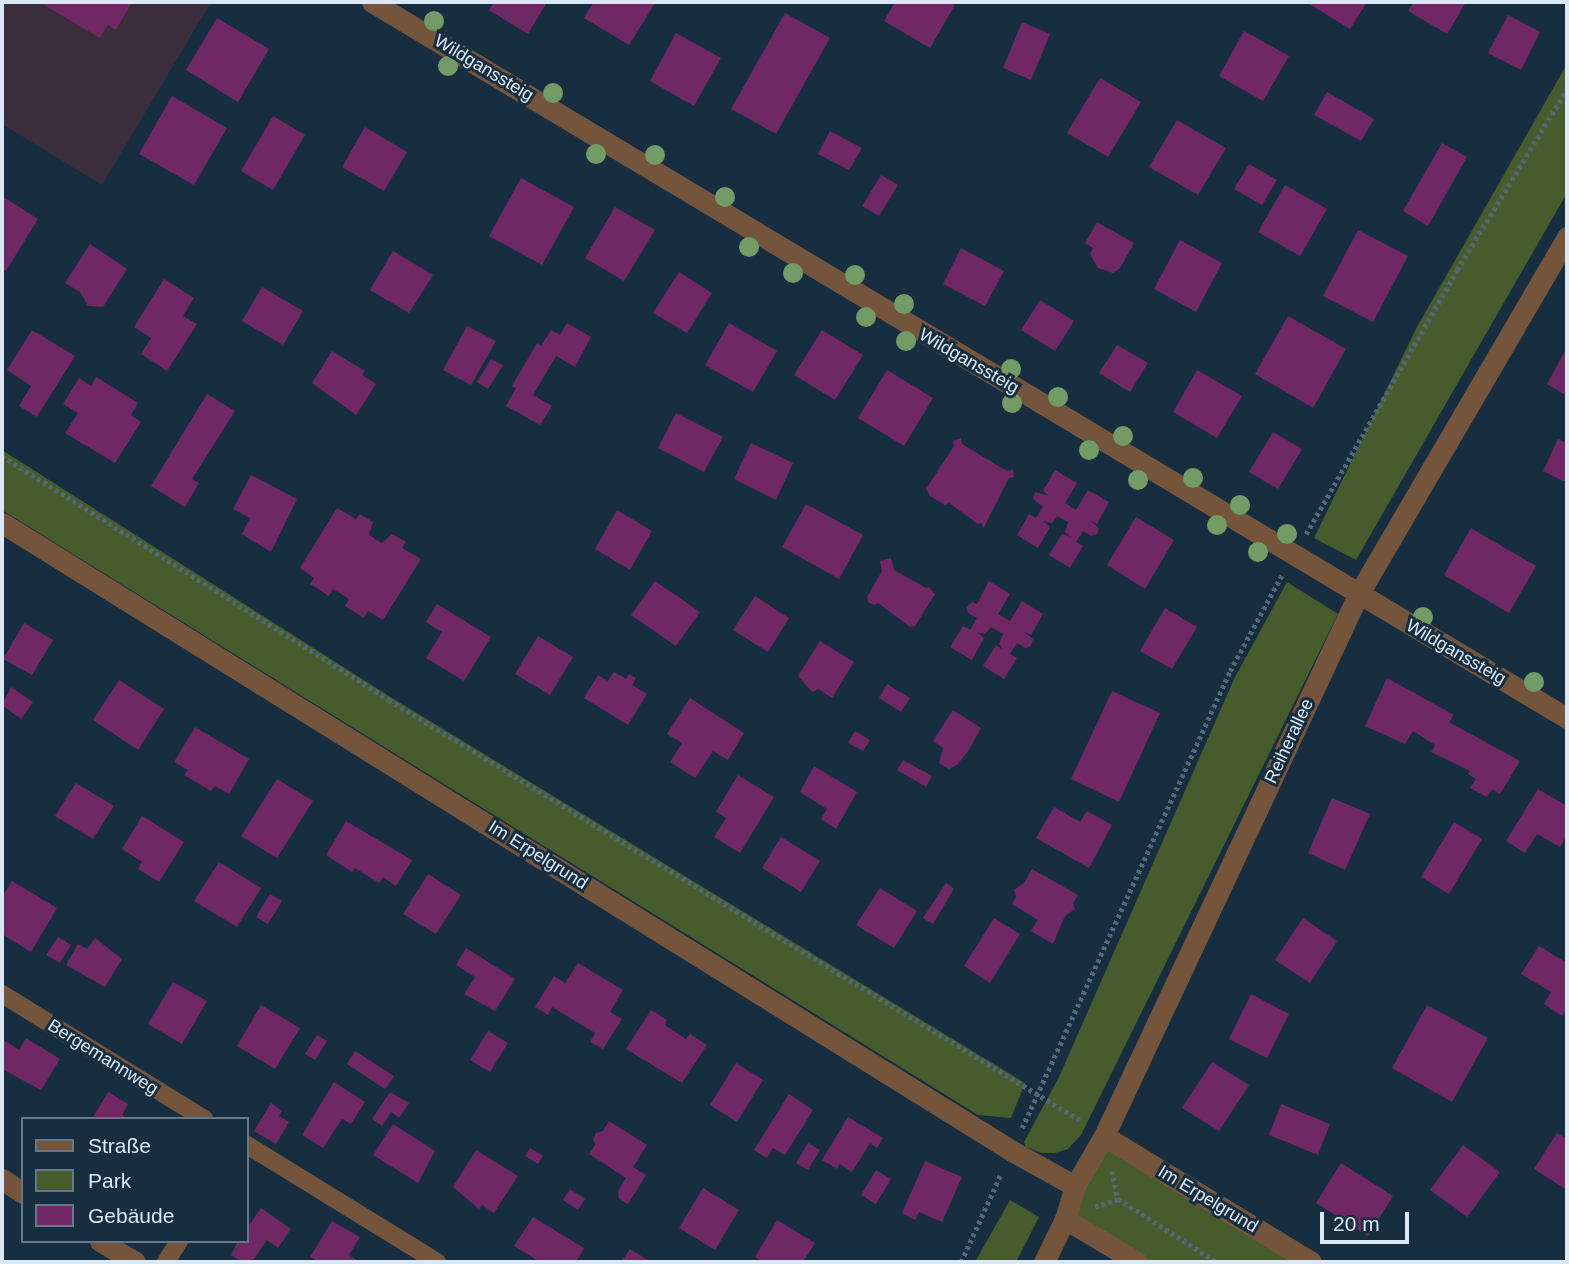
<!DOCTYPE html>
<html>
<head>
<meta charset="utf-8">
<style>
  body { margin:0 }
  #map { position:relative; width:1569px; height:1264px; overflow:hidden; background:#172e41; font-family:Arial,sans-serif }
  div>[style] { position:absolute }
  .commercial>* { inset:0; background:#3a2e3d }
  .green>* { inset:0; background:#465c2d }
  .building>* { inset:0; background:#6f2863 }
  .path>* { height:4.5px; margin-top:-2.25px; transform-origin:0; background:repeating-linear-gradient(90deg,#536778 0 3.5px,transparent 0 7px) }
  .lane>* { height:18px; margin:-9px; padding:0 9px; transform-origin:9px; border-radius:9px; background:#74553c }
  .street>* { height:21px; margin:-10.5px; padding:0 10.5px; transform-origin:10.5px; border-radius:10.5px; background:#74553c }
  .trees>* { width:20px; height:20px; margin:-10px; border-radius:50%; background:#739b65 }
  span { translate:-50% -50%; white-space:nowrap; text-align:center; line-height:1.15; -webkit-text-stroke:6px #172e41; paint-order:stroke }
  .street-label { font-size:18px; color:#dae8f5 }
  .frame { position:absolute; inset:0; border:4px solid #dae8f5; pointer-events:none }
  .legend { position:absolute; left:21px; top:1117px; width:228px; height:126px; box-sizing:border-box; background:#172e41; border:2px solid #657889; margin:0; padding:9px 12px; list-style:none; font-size:21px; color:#dae8f5 }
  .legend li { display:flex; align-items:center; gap:14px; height:35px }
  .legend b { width:35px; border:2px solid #657889 }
  .scale { position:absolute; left:1320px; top:1212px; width:89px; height:32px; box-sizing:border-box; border:4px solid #dae8f5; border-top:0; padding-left:9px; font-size:21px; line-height:24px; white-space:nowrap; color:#dae8f5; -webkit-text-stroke:5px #172e41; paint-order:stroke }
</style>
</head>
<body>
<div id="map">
  <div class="commercial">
    <i style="clip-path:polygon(2px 2px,211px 2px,102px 185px,2px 124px)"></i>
  </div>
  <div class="green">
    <i style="clip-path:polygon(1567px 64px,1567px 193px,1356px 560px,1314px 538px,1417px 327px)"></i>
    <i style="clip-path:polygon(2px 450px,392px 698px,1025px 1083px,1011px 1118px,978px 1115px,2px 510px)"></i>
    <i style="clip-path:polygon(1287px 582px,1338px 614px,1081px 1135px,1068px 1149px,1055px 1153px,1042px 1153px,1026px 1147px,1024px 1142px,1059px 1077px,1235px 677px)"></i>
    <i style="clip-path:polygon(1104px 1136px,1311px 1262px,1137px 1262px,1065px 1219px)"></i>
    <i style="clip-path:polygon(1010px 1200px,1039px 1217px,1016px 1262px,975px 1262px)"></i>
  </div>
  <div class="building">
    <i style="clip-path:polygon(39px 2px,132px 2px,116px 30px,108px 25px,100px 38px)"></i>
    <i style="clip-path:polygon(494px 2px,547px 2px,528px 34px,489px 10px)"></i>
    <i style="clip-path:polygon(594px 2px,653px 2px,655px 3px,629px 45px,584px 18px)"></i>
    <i style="clip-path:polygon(895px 2px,949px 2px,955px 5px,930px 48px,884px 21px)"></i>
    <i style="clip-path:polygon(1306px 2px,1367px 2px,1350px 29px)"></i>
    <i style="clip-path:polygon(1414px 2px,1466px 2px,1447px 34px,1408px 11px)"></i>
    <i style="clip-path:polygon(785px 13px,830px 38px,776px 134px,731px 109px)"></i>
    <i style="clip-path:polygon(1508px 15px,1540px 32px,1521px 70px,1488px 53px)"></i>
    <i style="clip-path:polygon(217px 18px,269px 49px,238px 102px,186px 70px)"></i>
    <i style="clip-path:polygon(1022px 22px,1050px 34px,1031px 80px,1003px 68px)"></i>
    <i style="clip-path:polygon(1244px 31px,1289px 56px,1263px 101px,1219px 76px)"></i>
    <i style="clip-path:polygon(676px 33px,721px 58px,694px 106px,650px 81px)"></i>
    <i style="clip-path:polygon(1100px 78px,1141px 102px,1108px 157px,1067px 133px)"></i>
    <i style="clip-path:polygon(1327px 92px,1374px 119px,1361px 141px,1314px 115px)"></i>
    <i style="clip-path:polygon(172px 96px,227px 128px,194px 185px,139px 154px)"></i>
    <i style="clip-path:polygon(273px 116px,305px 135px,273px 190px,241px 171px)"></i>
    <i style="clip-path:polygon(1177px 120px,1226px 148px,1198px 195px,1149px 167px)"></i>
    <i style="clip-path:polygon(365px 127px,407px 152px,384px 191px,342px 167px)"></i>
    <i style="clip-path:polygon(830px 131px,862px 148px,849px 170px,818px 154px)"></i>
    <i style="clip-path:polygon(1442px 143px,1467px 157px,1428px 226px,1403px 211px)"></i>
    <i style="clip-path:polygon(1249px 164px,1277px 180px,1262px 205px,1234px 189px)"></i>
    <i style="clip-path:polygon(881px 175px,898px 185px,879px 216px,862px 206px)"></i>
    <i style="clip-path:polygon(521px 178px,574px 207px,542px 265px,489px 236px)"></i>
    <i style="clip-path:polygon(1285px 185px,1327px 209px,1300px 256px,1258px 232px)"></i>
    <i style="clip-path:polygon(2px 196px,38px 219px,6px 271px,2px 268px)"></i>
    <i style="clip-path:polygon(615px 207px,655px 230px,624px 281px,585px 258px)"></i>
    <i style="clip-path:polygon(1097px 222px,1134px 243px,1120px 268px,1113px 273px,1098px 268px,1090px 254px,1093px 248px,1085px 243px)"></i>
    <i style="clip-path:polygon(1358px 230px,1408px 256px,1373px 322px,1323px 296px)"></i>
    <i style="clip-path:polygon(1180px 240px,1222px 263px,1196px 312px,1154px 289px)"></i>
    <i style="clip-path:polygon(90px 244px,127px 269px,103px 307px,88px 306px,80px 292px,65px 283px)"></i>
    <i style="clip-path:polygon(961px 248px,1004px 271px,985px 306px,943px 284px)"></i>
    <i style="clip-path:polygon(393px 251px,433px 275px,409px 313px,370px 290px)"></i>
    <i style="clip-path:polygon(679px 272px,712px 293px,687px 333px,653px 313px)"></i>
    <i style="clip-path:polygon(164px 279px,194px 298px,183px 316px,197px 324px,167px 371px,141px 354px,151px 338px,134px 327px)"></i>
    <i style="clip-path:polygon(262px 287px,303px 311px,283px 345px,242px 321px)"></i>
    <i style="clip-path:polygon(1040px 300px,1074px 321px,1055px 351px,1021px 330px)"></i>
    <i style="clip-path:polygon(1288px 316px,1346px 349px,1313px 408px,1255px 374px)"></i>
    <i style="clip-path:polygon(567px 323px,591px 337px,575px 367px,556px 356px,533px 395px,552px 406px,540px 425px,506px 406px,516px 388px,512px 386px,537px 343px,541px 346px,551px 330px,560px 335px)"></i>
    <i style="clip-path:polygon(729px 323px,777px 351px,753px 392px,705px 365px)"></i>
    <i style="clip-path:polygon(467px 326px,496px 341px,471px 385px,443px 370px)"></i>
    <i style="clip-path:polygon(32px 330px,75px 356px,37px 417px,19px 406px,31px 386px,7px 370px)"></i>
    <i style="clip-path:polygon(822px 330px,863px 355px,835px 400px,794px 375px)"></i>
    <i style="clip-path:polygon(1117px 345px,1148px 363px,1130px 392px,1099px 373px)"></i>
    <i style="clip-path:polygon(1567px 347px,1567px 396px,1547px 384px)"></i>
    <i style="clip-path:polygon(332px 351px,365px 371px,362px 375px,376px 384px,356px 415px,312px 383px)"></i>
    <i style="clip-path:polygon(491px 359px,503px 365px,488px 389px,477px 382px)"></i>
    <i style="clip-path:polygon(887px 370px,933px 398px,904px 446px,858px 418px)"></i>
    <i style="clip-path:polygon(1197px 370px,1242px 396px,1217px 438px,1173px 412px)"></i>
    <i style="clip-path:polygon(96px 377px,138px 403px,131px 415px,141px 422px,115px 463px,65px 433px,78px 413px,63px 404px,79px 378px,91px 386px)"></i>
    <i style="clip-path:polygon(207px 394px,235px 411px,192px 479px,199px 483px,185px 507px,151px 486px)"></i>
    <i style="clip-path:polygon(676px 413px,723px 437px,704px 472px,658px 448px)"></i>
    <i style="clip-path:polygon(1273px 432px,1302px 449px,1278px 489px,1249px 472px)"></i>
    <i style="clip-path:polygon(961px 438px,962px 444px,995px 464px,1007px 471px,1013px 469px,1014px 477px,1009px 478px,983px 529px,982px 523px,978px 524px,949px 503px,945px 505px,930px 496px,926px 489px,954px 446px,953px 441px)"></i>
    <i style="clip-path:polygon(1558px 439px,1567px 443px,1567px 481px,1563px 481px,1543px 471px)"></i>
    <i style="clip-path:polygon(751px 443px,793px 463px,776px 500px,734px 479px)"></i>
    <i style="clip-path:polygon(1055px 470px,1077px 483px,1065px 503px,1070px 506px,1076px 510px,1088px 490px,1109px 502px,1097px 524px,1090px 520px,1099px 528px,1097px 534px,1091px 536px,1083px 531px,1076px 542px,1083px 546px,1070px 568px,1049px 555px,1062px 534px,1071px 537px,1065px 532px,1068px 522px,1057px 516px,1052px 523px,1043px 521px,1050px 527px,1038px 548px,1017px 535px,1029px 514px,1036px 518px,1043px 507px,1033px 499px,1035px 492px,1049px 496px,1043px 491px)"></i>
    <i style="clip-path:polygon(251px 475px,297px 499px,271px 552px,242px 534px,250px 518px,233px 509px)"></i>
    <i style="clip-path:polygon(806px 504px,863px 535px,839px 579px,782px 547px)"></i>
    <i style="clip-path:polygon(337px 508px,356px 519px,360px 514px,373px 522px,369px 535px,382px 543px,392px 534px,406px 542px,402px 548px,421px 559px,383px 620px,368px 611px,364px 618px,345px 606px,349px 599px,333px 589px,329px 596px,310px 584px,314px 578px,300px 568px)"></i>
    <i style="clip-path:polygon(617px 510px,652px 531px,630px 570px,595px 549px)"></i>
    <i style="clip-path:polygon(1136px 517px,1174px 540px,1145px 589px,1107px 565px)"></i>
    <i style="clip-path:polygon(1471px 528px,1536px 566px,1509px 613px,1444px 575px)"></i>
    <i style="clip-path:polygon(891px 558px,894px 570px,926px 588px,929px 587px,935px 594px,915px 626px,910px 627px,878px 603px,874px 605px,868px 602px,867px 597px,882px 571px,880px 561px)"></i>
    <i style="clip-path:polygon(655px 581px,700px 612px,676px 646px,631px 615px)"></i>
    <i style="clip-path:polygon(989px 581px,1010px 594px,998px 614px,1010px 621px,1022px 601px,1043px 614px,1031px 635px,1024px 632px,1033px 639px,1031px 646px,1025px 648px,1017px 643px,1010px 654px,1017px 658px,1004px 679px,983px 666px,996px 645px,1003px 650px,999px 644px,1003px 634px,991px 627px,985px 634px,977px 632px,984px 638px,972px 660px,950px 647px,963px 626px,970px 630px,977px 618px,968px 613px,967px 607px,972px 602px,977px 604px)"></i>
    <i style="clip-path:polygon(755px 596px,789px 618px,768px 652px,733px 630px)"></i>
    <i style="clip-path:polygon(437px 604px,491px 637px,464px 681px,426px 658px,442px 632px,426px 622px)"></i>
    <i style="clip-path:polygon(1165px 608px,1197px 627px,1172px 669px,1140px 651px)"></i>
    <i style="clip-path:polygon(24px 623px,53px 640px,32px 675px,3px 659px)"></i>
    <i style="clip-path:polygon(538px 636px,573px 657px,550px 695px,515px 674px)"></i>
    <i style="clip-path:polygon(820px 641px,854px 662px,832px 698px,818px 689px,812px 692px,798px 676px)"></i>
    <i style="clip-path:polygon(614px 672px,626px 679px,629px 674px,636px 678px,632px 685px,647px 694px,628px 725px,584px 698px,598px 675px,608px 681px)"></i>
    <i style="clip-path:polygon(1387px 678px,1454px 715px,1449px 722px,1520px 761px,1500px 794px,1492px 789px,1487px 797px,1470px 788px,1476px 779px,1468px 774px,1470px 771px,1431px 752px,1435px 745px,1413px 731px,1405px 744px,1365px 726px)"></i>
    <i style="clip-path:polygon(119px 680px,164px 709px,138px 750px,93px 720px)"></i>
    <i style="clip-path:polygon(887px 684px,910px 698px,901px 712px,879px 698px)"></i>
    <i style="clip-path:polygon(11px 687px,33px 702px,21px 719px,2px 705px)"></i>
    <i style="clip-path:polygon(1112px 691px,1160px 713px,1119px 802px,1071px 779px)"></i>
    <i style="clip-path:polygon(690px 698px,744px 733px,728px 760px,713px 751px,695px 778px,670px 762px,682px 743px,667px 734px)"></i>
    <i style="clip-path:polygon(953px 710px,981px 728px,969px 750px,957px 765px,949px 769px,939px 763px,943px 748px,933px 741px)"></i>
    <i style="clip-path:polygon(195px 727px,249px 759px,229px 794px,215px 786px,211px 791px,184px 775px,188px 770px,174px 762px)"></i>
    <i style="clip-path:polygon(855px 731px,870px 740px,863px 751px,848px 743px)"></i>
    <i style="clip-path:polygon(903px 760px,932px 776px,926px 787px,897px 770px)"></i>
    <i style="clip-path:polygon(814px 766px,857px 792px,836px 829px,821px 819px,827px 809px,800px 792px)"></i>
    <i style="clip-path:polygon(738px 775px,774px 797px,740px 853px,714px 837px,726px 818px,716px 812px)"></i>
    <i style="clip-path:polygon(277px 779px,313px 801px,277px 858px,241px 836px)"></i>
    <i style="clip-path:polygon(76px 783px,114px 806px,93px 839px,55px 816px)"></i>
    <i style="clip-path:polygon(1538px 789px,1567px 806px,1567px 835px,1560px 847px,1537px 834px,1525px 853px,1506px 841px)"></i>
    <i style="clip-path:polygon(1332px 798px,1370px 814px,1345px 870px,1308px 853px)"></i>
    <i style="clip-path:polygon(1054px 807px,1080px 822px,1087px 811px,1112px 825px,1089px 868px,1036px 838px)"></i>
    <i style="clip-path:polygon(142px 816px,184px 842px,159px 882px,138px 869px,142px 862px,122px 849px)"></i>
    <i style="clip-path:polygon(346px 821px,412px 860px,396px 886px,383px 877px,379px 883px,355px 868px,352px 872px,326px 855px)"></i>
    <i style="clip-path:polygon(1454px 822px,1482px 839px,1449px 894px,1421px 877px)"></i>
    <i style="clip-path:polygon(781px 837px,820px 861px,801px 892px,762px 868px)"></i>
    <i style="clip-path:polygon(219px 862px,261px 888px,237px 927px,194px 901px)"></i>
    <i style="clip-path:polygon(1032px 869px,1078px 895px,1073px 903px,1075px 909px,1065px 916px,1053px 944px,1031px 931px,1038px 920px,1012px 904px,1016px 897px,1014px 890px,1024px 883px)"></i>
    <i style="clip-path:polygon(428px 874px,461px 895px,436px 934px,403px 914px)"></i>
    <i style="clip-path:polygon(12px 881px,57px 908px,31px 952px,2px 934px,2px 897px)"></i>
    <i style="clip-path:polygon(946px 883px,954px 889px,933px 924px,923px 918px)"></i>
    <i style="clip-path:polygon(880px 888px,917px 911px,894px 948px,856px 925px)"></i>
    <i style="clip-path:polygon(270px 894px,282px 901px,268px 924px,256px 917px)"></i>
    <i style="clip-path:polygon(994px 918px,1020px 934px,990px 983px,964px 966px)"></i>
    <i style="clip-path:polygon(1303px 918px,1337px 941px,1310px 983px,1275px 960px)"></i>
    <i style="clip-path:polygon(58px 937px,71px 945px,60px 963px,46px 955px)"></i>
    <i style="clip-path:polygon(95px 938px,122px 959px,105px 987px,66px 965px,78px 944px,87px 949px)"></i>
    <i style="clip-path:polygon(1539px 946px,1567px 963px,1567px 1008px,1562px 1016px,1544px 1004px,1551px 992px,1521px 974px)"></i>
    <i style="clip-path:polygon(466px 948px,515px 979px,495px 1011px,464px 994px,475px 977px,456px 965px)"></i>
    <i style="clip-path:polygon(578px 963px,623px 990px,610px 1012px,622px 1019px,603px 1049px,590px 1042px,595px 1033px,552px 1007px,548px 1015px,535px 1007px,554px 976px,565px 983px)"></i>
    <i style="clip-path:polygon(173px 982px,207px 1001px,182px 1044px,148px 1024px)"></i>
    <i style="clip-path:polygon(1251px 994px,1289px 1014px,1267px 1058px,1229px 1039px)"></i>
    <i style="clip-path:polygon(261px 1005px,300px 1028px,275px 1069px,237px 1046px)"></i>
    <i style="clip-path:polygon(1427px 1005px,1488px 1038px,1452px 1102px,1392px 1068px)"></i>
    <i style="clip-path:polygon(651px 1010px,667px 1020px,665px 1025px,686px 1039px,690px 1034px,707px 1045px,682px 1083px,626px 1049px)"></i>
    <i style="clip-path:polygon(488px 1031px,508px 1043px,490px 1072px,470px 1060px)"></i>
    <i style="clip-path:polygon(317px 1035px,327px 1041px,315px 1060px,305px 1054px)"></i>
    <i style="clip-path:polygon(26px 1038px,60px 1059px,41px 1090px,2px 1069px,2px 1046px,5px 1041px,19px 1050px)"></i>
    <i style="clip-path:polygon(355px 1051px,394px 1076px,385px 1089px,347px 1064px)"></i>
    <i style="clip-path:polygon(1212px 1062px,1249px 1085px,1219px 1131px,1182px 1108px)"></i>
    <i style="clip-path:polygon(736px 1063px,763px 1080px,737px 1122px,710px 1105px)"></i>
    <i style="clip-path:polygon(334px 1082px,365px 1102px,351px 1124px,342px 1119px,323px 1148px,302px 1135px)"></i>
    <i style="clip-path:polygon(108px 1092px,128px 1104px,122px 1115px,129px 1119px,92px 1119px)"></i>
    <i style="clip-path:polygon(390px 1092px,409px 1103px,399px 1118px,391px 1112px,382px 1126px,372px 1119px)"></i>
    <i style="clip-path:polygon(789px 1094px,813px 1110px,785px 1155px,773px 1148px,767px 1158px,754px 1150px)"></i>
    <i style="clip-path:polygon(271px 1103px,282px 1111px,279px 1116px,289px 1122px,276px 1144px,254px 1131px)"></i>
    <i style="clip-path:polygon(1281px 1104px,1330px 1124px,1318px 1155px,1269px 1135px)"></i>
    <i style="clip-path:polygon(848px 1117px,883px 1138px,877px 1148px,870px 1143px,852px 1172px,840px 1164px,837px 1169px,822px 1160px)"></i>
    <i style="clip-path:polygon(609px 1121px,647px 1145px,633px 1167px,646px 1175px,628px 1204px,619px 1199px,618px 1191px,626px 1178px,589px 1154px,595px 1145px,593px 1139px,596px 1133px,603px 1131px)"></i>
    <i style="clip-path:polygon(393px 1124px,435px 1151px,418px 1183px,373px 1155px)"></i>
    <i style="clip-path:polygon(1557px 1133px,1567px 1139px,1567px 1190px,1534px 1169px)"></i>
    <i style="clip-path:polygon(808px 1143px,820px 1150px,808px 1170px,796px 1163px)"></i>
    <i style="clip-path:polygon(1463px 1145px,1500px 1172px,1467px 1217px,1430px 1190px)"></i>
    <i style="clip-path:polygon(530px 1148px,543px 1156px,538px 1164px,525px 1156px)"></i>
    <i style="clip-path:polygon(476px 1150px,518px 1176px,494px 1213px,482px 1205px,479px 1209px,453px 1187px)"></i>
    <i style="clip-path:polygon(925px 1161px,962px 1177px,942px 1222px,919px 1212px,915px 1220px,902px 1213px)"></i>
    <i style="clip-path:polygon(1341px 1163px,1393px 1196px,1368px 1236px,1316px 1203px)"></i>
    <i style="clip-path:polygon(876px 1170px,891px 1179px,876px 1204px,861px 1195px)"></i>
    <i style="clip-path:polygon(703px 1188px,739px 1210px,715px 1250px,679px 1228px)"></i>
    <i style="clip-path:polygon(570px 1189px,585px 1199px,578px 1210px,563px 1200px)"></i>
    <i style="clip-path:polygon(261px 1208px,291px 1229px,278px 1248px,267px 1240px,254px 1259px,242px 1262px,231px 1255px,238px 1241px,247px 1241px,247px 1228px)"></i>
    <i style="clip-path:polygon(533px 1217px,584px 1248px,576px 1262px,540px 1262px,514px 1246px)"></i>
    <i style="clip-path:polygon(777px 1220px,815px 1243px,803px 1262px,764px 1262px,755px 1257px)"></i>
    <i style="clip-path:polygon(332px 1221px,360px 1237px,349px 1255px,357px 1260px,356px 1262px,319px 1262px,310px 1257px)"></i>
    <i style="clip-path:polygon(630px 1249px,651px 1262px,621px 1262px)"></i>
  </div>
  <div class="path">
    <i style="left:2px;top:456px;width:457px;rotate:32.2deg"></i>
    <i style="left:389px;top:700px;width:812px;rotate:31.3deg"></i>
    <i style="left:1306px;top:534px;width:304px;rotate:-60.2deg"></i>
    <i style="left:1457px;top:270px;width:212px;rotate:-58.7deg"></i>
    <i style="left:1022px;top:1128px;width:502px;rotate:-65.53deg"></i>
    <i style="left:1230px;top:671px;width:109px;rotate:-61.6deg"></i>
    <i style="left:1112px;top:1171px;width:29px;rotate:78deg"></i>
    <i style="left:1118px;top:1199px;width:117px;rotate:32.5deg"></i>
    <i style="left:1095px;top:1207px;width:24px;rotate:-19deg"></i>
    <i style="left:961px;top:1262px;width:97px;rotate:-65.6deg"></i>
  </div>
  <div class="lane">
    <i style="left:2px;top:994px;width:238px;rotate:31.7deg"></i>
    <i style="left:247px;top:1145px;width:223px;rotate:31.6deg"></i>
    <i style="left:166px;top:1262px;width:25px;rotate:-58deg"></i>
  </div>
  <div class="street">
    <i style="left:372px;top:2px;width:1393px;rotate:30.93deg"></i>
    <i style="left:2px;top:523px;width:1189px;rotate:31.87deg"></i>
    <i style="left:1012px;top:1151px;width:72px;rotate:29.1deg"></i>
    <i style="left:1104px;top:1136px;width:242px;rotate:31.3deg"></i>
    <i style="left:2px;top:1179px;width:25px;rotate:34deg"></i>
    <i style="left:1065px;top:1219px;width:84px;rotate:30.8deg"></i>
    <i style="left:100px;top:1241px;width:41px;rotate:31deg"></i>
    <i style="left:1044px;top:1262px;width:48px;rotate:-64deg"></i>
    <i style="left:1065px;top:1219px;width:34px;rotate:-73deg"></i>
    <i style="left:1075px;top:1186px;width:58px;rotate:-59.9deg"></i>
    <i style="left:1104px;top:1136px;width:598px;rotate:-64.85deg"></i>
    <i style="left:1358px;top:595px;width:415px;rotate:-59.7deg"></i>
  </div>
  <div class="trees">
    <i style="left:434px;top:21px"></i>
    <i style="left:448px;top:66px"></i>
    <i style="left:553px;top:93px"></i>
    <i style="left:596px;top:154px"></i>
    <i style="left:655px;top:155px"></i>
    <i style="left:725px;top:197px"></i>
    <i style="left:749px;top:247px"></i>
    <i style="left:793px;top:273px"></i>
    <i style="left:855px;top:275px"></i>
    <i style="left:904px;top:304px"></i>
    <i style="left:866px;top:317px"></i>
    <i style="left:906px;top:341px"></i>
    <i style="left:1011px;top:369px"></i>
    <i style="left:1058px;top:397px"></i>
    <i style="left:1012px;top:403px"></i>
    <i style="left:1123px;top:436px"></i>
    <i style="left:1089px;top:450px"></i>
    <i style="left:1193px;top:478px"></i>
    <i style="left:1138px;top:480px"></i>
    <i style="left:1240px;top:505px"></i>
    <i style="left:1217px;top:525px"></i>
    <i style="left:1287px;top:534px"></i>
    <i style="left:1258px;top:552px"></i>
    <i style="left:1423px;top:617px"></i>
    <i style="left:1534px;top:682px"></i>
  </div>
  <div class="street-label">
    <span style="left:484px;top:68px;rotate:31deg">Wildganssteig</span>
    <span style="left:969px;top:361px;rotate:30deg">Wildganssteig</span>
    <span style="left:1456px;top:652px;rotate:30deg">Wildganssteig</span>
    <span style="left:1289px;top:741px;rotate:-65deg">Reiherallee</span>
    <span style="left:538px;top:855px;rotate:32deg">Im Erpelgrund</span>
    <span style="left:103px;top:1057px;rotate:32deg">Bergemannweg</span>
    <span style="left:1208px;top:1199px;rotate:31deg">Im Erpelgrund</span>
  </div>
  <div class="frame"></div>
  <ul class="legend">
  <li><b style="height:9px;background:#74553c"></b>Straße</li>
  <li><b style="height:19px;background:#465c2d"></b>Park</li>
  <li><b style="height:19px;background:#6f2863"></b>Gebäude</li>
  </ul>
  <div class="scale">20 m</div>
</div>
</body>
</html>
